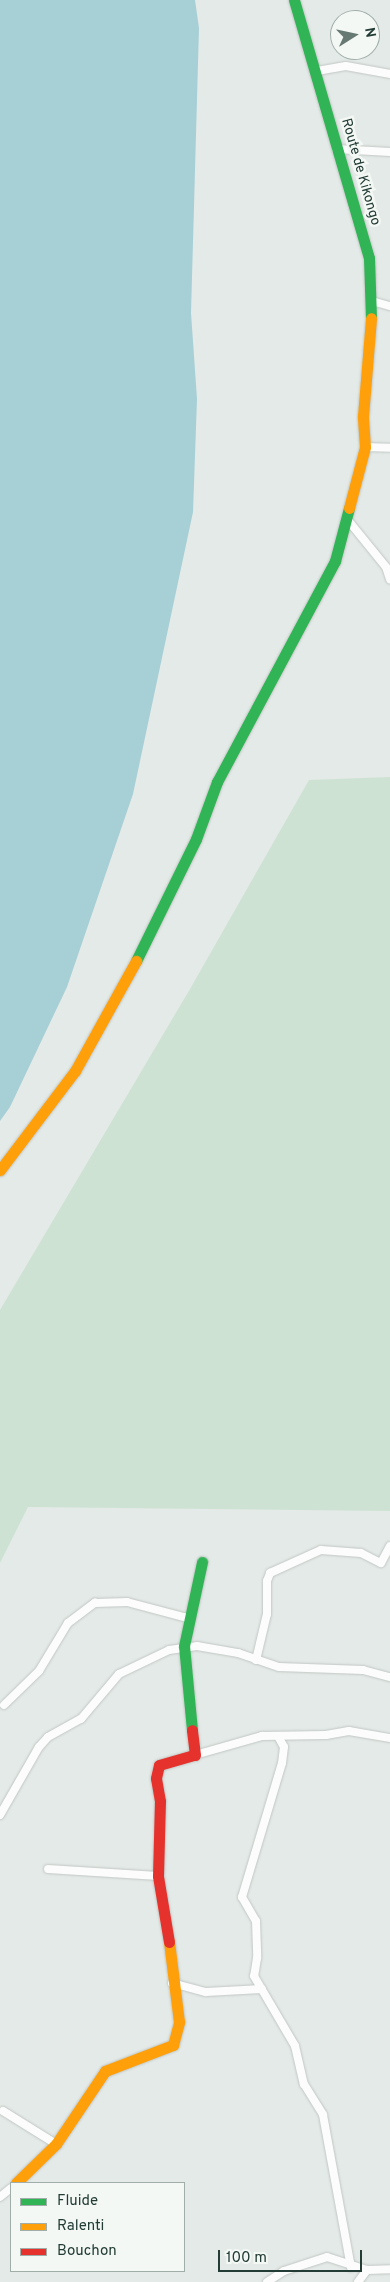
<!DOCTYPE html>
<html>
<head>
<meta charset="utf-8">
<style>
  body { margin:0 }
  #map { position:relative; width:390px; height:2282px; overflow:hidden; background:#e4eae7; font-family:Overpass,sans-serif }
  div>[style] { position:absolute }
  .green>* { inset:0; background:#cee2d4 }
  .water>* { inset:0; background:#a7cfd6 }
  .roads { filter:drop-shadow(0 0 1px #c1c7c4) drop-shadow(0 0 1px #c1c7c4) }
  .street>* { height:8px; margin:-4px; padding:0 4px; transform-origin:4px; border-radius:4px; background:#fbfcfb }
  .fast>* { height:11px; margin:-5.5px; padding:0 5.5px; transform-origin:5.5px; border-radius:5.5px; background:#30b455 }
  .slow>* { height:11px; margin:-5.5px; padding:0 5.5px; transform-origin:5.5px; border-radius:5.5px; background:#ff9f0a }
  .jam>* { height:11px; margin:-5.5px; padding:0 5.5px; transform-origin:5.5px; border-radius:5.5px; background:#e5322d }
  span { translate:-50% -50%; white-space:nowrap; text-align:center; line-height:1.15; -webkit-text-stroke:5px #f3f8f5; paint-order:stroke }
  .street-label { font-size:14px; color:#233c35 }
  .legend { position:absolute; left:10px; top:2182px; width:175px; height:90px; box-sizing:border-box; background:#f3f8f5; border:1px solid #a0ada8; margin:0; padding:6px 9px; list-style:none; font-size:15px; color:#233c35 }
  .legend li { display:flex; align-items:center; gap:10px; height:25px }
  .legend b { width:25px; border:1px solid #a0ada8 }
  .north { position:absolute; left:330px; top:10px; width:50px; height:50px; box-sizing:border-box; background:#f3f8f5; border:1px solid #a0ada8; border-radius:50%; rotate:80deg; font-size:14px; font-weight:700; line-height:20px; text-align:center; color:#233c35 }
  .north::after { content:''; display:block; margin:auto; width:18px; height:22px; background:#677973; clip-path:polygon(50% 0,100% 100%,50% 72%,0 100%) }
  .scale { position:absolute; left:218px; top:2250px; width:144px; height:22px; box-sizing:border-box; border:2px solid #233c35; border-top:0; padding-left:6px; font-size:15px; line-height:18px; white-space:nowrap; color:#233c35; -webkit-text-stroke:4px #f3f8f5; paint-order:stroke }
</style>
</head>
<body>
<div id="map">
  <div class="green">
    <i style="clip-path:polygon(390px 777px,390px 1511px,28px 1507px,0 1563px,0 1310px,190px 989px,309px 780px)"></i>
  </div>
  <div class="water">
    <i style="clip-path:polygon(0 0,195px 0,199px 28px,191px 313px,197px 399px,193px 512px,133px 794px,67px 987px,10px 1107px,0 1121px)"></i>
  </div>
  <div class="roads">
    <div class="street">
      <i style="left:317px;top:71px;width:29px;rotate:-10deg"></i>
      <i style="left:346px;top:66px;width:45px;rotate:10.3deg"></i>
      <i style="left:336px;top:149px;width:54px;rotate:3.2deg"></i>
      <i style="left:372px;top:301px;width:19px;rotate:16deg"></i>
      <i style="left:365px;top:447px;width:25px;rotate:2deg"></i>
      <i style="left:347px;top:519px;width:62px;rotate:50.9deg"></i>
      <i style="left:386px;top:567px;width:13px;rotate:72deg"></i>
      <i style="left:256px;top:1660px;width:47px;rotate:-76.6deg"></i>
      <i style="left:267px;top:1614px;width:33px;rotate:-90deg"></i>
      <i style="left:267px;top:1581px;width:9px;rotate:-69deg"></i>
      <i style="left:270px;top:1573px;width:56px;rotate:-24.3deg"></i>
      <i style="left:321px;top:1550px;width:40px;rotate:4.3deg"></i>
      <i style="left:361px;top:1553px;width:22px;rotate:27deg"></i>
      <i style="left:381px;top:1563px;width:19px;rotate:-62deg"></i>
      <i style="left:4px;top:1705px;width:49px;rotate:-44.2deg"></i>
      <i style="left:39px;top:1671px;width:56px;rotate:-58.9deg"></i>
      <i style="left:68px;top:1623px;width:34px;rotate:-37deg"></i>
      <i style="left:95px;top:1603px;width:32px;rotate:-2deg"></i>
      <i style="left:127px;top:1602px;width:62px;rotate:14.9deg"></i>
      <i style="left:279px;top:1738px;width:10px;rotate:61deg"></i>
      <i style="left:284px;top:1747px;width:16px;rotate:97deg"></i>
      <i style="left:282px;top:1763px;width:140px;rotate:106.6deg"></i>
      <i style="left:242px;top:1897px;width:28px;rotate:60deg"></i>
      <i style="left:256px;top:1921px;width:37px;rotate:88deg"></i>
      <i style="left:257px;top:1958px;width:18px;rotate:99deg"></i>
      <i style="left:254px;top:1976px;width:81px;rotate:59.6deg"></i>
      <i style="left:295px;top:2046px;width:39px;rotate:77deg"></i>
      <i style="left:304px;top:2084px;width:36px;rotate:58deg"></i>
      <i style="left:323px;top:2115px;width:155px;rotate:79.6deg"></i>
      <i style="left:195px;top:1755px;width:70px;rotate:-15.8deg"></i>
      <i style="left:262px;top:1736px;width:64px;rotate:-0.9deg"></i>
      <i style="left:326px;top:1735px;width:23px;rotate:-10deg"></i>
      <i style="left:349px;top:1731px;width:42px;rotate:9.7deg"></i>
      <i style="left:0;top:1815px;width:78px;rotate:-60.2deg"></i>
      <i style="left:39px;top:1747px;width:13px;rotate:-48deg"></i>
      <i style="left:48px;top:1737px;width:38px;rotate:-29deg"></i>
      <i style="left:81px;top:1719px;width:59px;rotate:-49.8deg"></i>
      <i style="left:119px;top:1674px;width:55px;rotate:-25.6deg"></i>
      <i style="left:169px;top:1650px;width:28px;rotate:-8deg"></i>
      <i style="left:197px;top:1646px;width:42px;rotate:9.7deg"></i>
      <i style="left:238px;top:1653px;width:43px;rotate:18.9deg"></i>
      <i style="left:279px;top:1667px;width:84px;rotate:2deg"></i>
      <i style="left:363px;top:1670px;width:28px;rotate:15deg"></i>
      <i style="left:48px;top:1869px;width:110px;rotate:3.6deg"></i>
      <i style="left:172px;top:1983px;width:35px;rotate:15deg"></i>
      <i style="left:206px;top:1992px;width:56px;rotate:-3.1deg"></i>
      <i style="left:3px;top:2111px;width:62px;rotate:31.9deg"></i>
      <i style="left:0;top:2197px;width:14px;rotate:-39deg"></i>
      <i style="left:267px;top:2282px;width:20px;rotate:-33deg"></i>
      <i style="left:284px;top:2271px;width:45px;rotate:-18deg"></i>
      <i style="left:327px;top:2257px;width:42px;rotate:18deg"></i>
      <i style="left:367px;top:2270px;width:23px;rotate:-2deg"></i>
      <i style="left:358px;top:2282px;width:15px;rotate:-53deg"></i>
    </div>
    <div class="fast">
      <i style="left:294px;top:0;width:269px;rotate:73.8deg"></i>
      <i style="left:369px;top:258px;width:60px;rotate:88.1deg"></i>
      <i style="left:136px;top:961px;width:136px;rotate:-63.8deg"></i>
      <i style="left:196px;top:839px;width:61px;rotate:-69.8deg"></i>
      <i style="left:217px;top:782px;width:251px;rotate:-61.9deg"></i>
      <i style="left:335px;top:561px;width:55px;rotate:-75.2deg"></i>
      <i style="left:192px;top:1730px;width:84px;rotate:-95.4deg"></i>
      <i style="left:184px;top:1646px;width:86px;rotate:-77.9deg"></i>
    </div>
    <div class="slow">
      <i style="left:349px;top:508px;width:63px;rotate:-75.3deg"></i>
      <i style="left:365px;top:447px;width:31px;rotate:-94deg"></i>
      <i style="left:363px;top:416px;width:98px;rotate:-85.3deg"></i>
      <i style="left:0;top:1170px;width:124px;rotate:-52.9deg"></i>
      <i style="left:75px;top:1071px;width:126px;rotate:-61deg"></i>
      <i style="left:16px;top:2183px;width:56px;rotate:-44.3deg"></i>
      <i style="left:56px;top:2144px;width:88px;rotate:-56.1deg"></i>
      <i style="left:105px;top:2071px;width:73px;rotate:-20.9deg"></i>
      <i style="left:173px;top:2045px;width:24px;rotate:-75deg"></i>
      <i style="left:179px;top:2022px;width:81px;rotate:-97.1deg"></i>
    </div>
    <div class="jam">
      <i style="left:169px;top:1942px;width:67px;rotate:-99.5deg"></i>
      <i style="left:158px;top:1876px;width:75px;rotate:-88.5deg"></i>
      <i style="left:160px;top:1801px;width:23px;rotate:-100deg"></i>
      <i style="left:156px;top:1778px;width:13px;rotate:-77deg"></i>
      <i style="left:159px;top:1765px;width:37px;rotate:-16deg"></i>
      <i style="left:195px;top:1755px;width:25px;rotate:-97deg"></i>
    </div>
  </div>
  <div class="street-label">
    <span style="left:360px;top:172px;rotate:74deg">Route de Kikongo</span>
  </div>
  <ul class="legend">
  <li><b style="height:6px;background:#30b455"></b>Fluide</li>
  <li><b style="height:6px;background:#ff9f0a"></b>Ralenti</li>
  <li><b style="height:6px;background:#e5322d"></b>Bouchon</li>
  </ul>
  <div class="north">N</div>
  <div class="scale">100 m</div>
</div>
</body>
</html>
